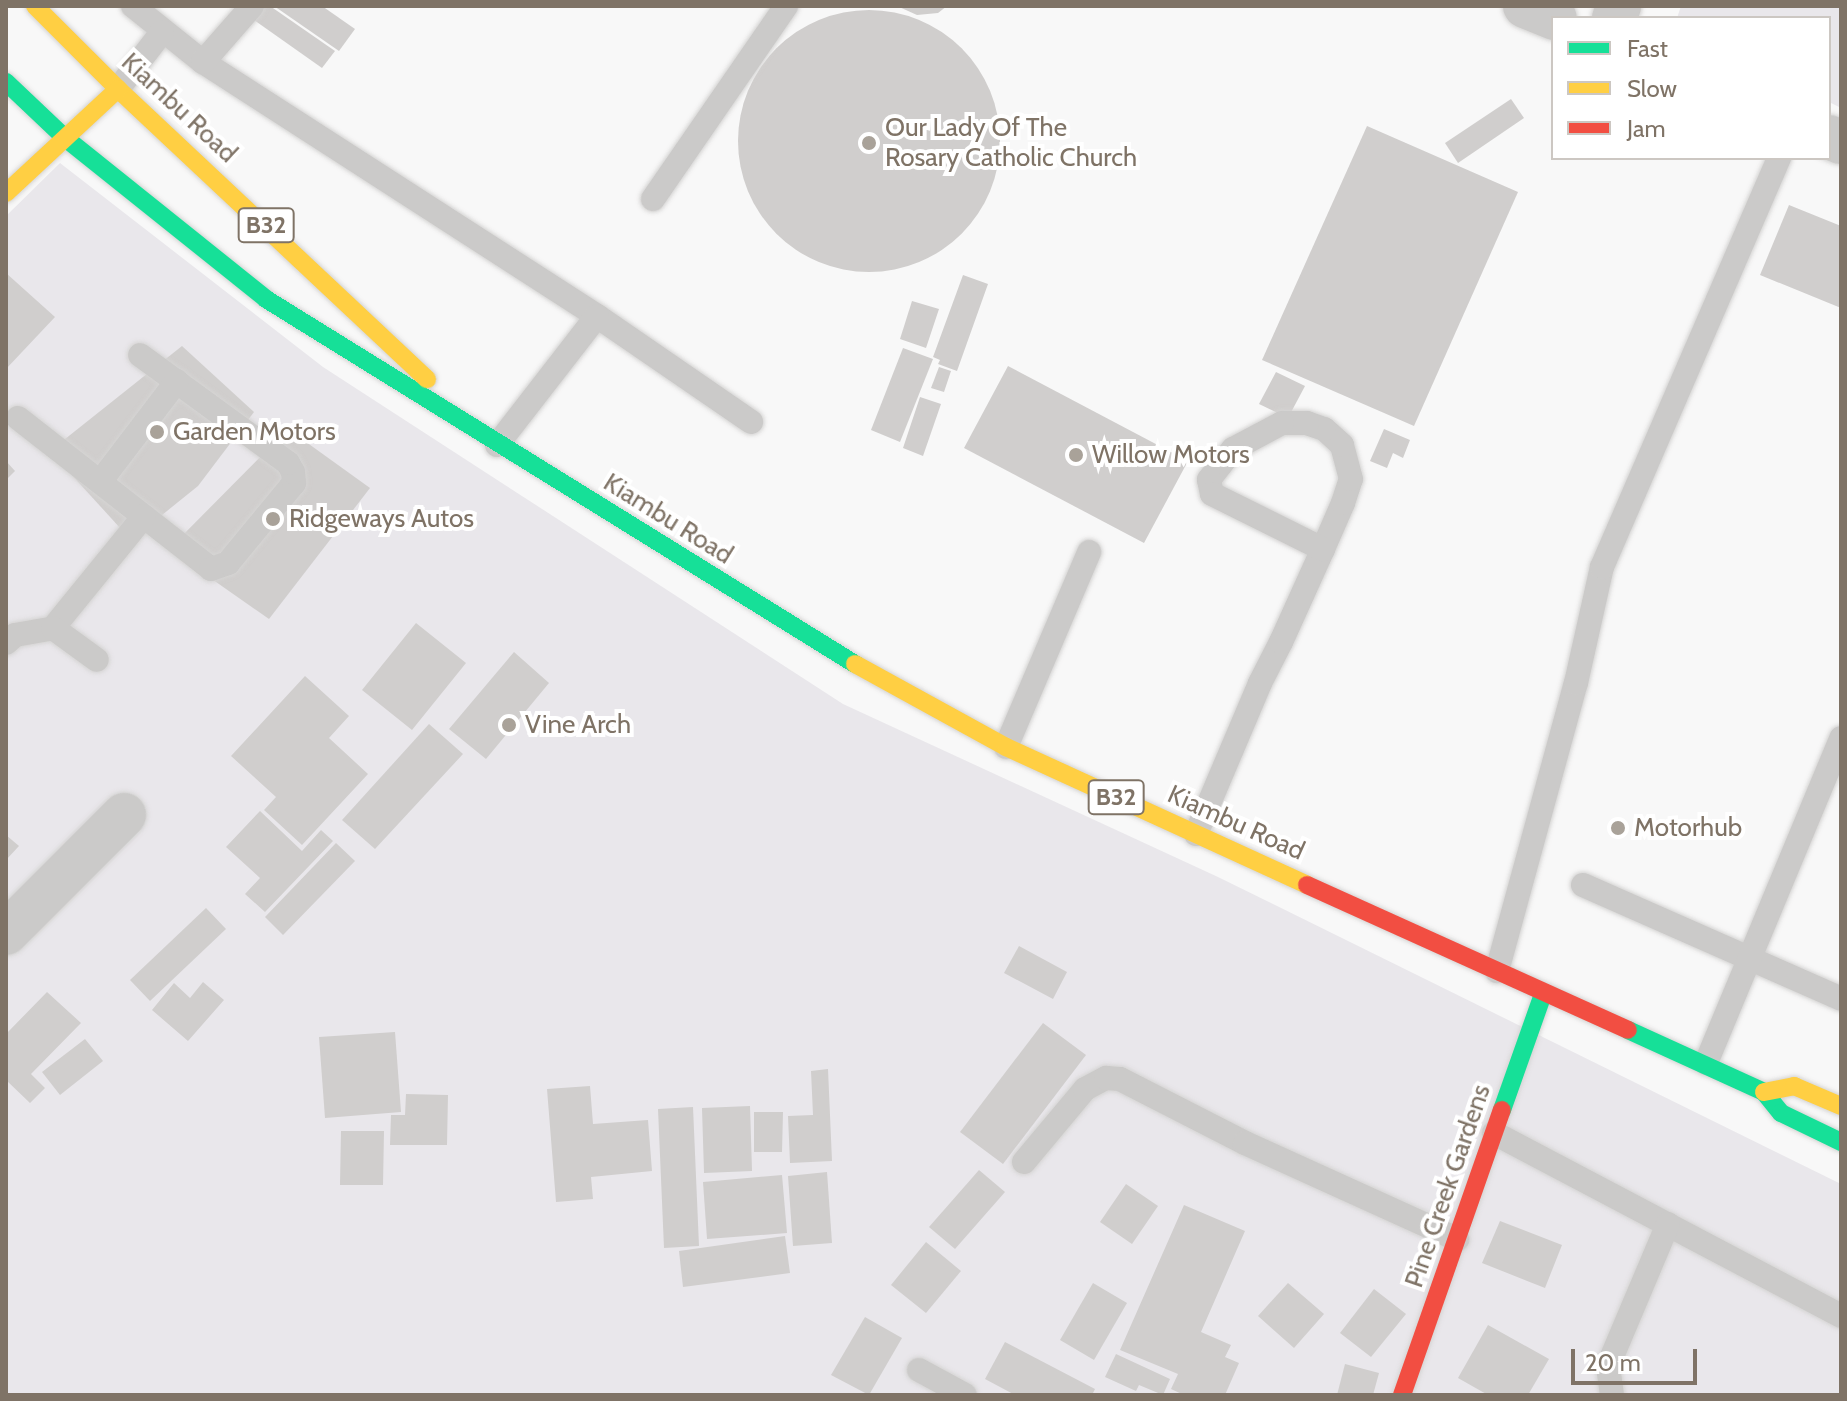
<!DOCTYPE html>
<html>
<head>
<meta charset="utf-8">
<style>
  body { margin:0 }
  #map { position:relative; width:1847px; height:1401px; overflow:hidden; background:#f8f8f8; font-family:Cabin,sans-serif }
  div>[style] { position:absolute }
  .green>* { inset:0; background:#e9e7eb }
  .building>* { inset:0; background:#d0cecd }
  .round { border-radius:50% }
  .roads { filter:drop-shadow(0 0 2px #d5d4d3) drop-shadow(0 0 2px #d5d4d3) }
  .lane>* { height:24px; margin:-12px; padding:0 12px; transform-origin:12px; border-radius:12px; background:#cbcac9 }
  .street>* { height:44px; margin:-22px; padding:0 22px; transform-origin:22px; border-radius:22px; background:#cbcac9 }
  .fast>* { height:18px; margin:-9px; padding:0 9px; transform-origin:9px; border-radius:9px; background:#16e098 }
  .slow>* { height:18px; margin:-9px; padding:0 9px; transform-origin:9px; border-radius:9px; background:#ffcf43 }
  .jam>* { height:18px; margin:-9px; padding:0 9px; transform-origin:9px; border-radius:9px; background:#f24e42 }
  .dots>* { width:22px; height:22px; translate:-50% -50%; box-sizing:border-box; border:4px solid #fff; border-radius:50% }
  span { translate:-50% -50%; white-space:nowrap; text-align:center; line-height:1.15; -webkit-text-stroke:8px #fff; paint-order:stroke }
  .shield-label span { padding:2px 6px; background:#fff; border:2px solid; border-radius:6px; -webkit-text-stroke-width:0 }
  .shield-label { font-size:24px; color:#7f7366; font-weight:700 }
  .street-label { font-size:26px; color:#7f7366 }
  .poi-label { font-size:26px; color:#7f7366 }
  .left { translate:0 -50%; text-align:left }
  .frame { position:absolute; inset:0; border:8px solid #7f7366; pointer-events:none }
  .legend { position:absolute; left:1551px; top:16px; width:280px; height:144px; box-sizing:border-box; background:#fff; border:2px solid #ccc7c2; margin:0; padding:10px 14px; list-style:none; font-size:24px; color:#7f7366 }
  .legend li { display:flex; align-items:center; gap:16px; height:40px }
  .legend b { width:40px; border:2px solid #ccc7c2 }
  .scale { position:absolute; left:1571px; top:1349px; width:126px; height:36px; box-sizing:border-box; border:4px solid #7f7366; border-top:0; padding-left:10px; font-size:24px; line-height:28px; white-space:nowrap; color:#7f7366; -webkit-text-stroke:6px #fff; paint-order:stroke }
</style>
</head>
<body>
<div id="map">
  <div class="green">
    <i style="clip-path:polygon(1681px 6px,1841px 6px,1841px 108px,1829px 102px,1829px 18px,1677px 18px)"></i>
    <i style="clip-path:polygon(60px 163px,323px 367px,843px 704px,1218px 877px,1841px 1184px,1841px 1395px,6px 1395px,6px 216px)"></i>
  </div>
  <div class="building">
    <i style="clip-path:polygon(264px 6px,270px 6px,335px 51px,322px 68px,254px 20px)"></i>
    <i style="clip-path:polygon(274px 6px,322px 6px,355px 29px,339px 51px)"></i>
    <i style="clip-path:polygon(897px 6px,947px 6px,938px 13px,917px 15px)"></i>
    <i class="round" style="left:738px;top:10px;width:262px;height:262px"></i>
    <i style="clip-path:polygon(1511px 99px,1524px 118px,1458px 163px,1445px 143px)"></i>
    <i style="clip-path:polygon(1367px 126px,1518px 192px,1414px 426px,1262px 360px)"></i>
    <i style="clip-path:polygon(1789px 205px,1841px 226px,1841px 308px,1760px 275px)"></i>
    <i style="clip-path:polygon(6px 273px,55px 317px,6px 369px)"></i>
    <i style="clip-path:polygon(963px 275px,988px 284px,957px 371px,938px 364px,940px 360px,933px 357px)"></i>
    <i style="clip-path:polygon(912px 301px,939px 309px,926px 348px,900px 339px)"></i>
    <i style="clip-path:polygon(182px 346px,254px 412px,198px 486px,131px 540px,50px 451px)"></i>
    <i style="clip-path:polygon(903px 348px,933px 359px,900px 442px,871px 430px)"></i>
    <i style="clip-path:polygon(1008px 366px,1188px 461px,1144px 543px,964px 448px)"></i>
    <i style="clip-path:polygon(939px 367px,951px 371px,944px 392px,931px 388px)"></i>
    <i style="clip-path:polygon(1276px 372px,1305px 386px,1288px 418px,1259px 404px)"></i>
    <i style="clip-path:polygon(920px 397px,941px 404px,923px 456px,903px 448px)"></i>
    <i style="clip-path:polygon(288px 429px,370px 488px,269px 619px,169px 549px)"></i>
    <i style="clip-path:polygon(1384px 429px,1410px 440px,1403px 458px,1393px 453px,1387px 468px,1370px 461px)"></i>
    <i style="clip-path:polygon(6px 461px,15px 471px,6px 480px)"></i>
    <i style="clip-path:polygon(416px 623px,466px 663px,412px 730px,362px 690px)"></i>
    <i style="clip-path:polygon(514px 652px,549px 683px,486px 759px,449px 729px)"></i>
    <i style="clip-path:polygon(305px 676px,349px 716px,329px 738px,368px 774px,302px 845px,264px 810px,276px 797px,231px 756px)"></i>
    <i style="clip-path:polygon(429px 724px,463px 754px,375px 849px,342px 820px)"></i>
    <i style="clip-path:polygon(260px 811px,302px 851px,321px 830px,333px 841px,265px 912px,245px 894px,260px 878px,226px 847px)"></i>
    <i style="clip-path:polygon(6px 835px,19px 846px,6px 860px)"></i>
    <i style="clip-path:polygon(336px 843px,355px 861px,283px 935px,265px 917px)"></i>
    <i style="clip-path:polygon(206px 908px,226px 929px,150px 1001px,130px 980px)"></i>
    <i style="clip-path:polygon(1019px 946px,1067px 972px,1053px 999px,1004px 973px)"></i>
    <i style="clip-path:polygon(203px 982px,224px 1000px,188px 1041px,152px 1010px,174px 983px,190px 998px)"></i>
    <i style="clip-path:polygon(47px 992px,81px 1023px,31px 1074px,45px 1088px,30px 1103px,6px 1080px,6px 1034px)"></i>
    <i style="clip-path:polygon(1043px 1023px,1086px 1055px,1003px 1164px,960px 1132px)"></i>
    <i style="clip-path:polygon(395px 1032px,401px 1112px,325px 1118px,319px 1037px)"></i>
    <i style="clip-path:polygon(85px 1039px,103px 1061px,60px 1095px,42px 1072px)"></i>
    <i style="clip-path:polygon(828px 1069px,832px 1161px,790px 1163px,788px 1116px,813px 1115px,811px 1071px)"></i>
    <i style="clip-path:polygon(590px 1086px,593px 1124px,648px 1120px,652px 1171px,591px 1177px,593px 1199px,556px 1202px,547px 1089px)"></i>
    <i style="clip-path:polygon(406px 1094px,448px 1095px,447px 1145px,390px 1145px,391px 1115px,405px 1115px)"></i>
    <i style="clip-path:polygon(750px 1106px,752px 1171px,704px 1173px,702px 1108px)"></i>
    <i style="clip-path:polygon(693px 1107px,699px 1246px,664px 1248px,658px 1109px)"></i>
    <i style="clip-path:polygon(754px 1112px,783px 1112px,782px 1152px,754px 1152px)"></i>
    <i style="clip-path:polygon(341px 1131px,384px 1131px,383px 1185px,340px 1185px)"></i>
    <i style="clip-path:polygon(979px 1170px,1005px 1192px,955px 1249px,929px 1227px)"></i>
    <i style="clip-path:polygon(827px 1172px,832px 1243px,793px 1246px,788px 1176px)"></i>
    <i style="clip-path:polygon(782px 1175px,787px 1233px,707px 1239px,703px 1182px)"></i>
    <i style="clip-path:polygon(1126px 1184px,1158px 1206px,1132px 1244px,1100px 1222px)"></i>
    <i style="clip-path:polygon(1184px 1205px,1245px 1231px,1201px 1332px,1231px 1345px,1225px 1357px,1239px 1363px,1225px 1395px,1184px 1395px,1171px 1389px,1178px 1374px,1120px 1350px)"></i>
    <i style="clip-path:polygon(1500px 1221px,1562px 1245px,1545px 1288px,1482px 1263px)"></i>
    <i style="clip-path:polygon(785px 1236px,790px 1273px,683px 1287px,679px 1251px)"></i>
    <i style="clip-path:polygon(926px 1242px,961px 1271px,926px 1313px,891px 1285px)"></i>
    <i style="clip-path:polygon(1093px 1283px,1127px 1303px,1094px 1360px,1060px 1340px)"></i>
    <i style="clip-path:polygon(1288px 1283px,1324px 1314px,1294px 1348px,1258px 1316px)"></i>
    <i style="clip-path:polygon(1374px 1289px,1406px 1314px,1371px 1357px,1340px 1333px)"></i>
    <i style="clip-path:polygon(865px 1317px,902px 1338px,869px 1395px,831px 1375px)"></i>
    <i style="clip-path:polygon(1488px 1325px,1549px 1359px,1528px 1395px,1488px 1395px,1458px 1378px)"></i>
    <i style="clip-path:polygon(1005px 1342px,1095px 1389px,1092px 1395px,1015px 1395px,985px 1379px)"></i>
    <i style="clip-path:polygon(1116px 1354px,1170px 1379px,1163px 1395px,1139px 1385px,1136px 1391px,1105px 1377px)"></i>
    <i style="clip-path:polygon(1345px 1364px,1379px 1373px,1373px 1395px,1337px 1395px)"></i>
  </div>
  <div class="roads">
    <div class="lane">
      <i style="left:133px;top:6px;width:90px;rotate:38.7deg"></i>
      <i style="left:203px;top:62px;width:469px;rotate:32.8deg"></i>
      <i style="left:597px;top:316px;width:187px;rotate:34.5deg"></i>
      <i style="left:203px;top:62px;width:74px;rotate:-48.8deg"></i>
      <i style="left:118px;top:89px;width:72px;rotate:-52.3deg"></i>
      <i style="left:653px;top:199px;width:234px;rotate:-55.4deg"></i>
      <i style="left:18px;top:418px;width:245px;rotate:38deg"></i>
      <i style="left:211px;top:569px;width:18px;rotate:-19deg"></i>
      <i style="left:228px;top:563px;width:104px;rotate:-50.5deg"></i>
      <i style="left:294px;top:483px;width:11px;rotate:-95deg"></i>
      <i style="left:293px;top:472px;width:10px;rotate:-119deg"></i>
      <i style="left:288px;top:463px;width:183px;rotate:-143.9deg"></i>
      <i style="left:497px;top:445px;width:163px;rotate:-52.2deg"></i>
      <i style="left:100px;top:482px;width:127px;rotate:-52.7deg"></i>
      <i style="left:53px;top:628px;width:144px;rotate:-50.9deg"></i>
      <i style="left:6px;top:643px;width:12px;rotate:-42deg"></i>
      <i style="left:15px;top:635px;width:39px;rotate:-10deg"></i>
      <i style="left:53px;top:628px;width:54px;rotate:36deg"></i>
      <i style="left:1006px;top:747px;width:212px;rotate:-66.9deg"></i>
      <i style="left:1196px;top:834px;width:164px;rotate:-67deg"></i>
      <i style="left:1260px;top:683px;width:46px;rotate:-62.9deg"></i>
      <i style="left:1281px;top:642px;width:102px;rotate:-65.7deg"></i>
      <i style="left:1323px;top:549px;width:50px;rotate:-66.5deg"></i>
      <i style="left:1343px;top:503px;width:25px;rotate:-72deg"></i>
      <i style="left:1351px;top:479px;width:35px;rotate:-105deg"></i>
      <i style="left:1342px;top:445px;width:24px;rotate:-138deg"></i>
      <i style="left:1324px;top:429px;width:18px;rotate:-161deg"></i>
      <i style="left:1307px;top:423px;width:25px;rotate:180deg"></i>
      <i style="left:1282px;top:423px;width:55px;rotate:152deg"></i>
      <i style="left:1233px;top:449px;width:39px;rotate:128deg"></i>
      <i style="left:1209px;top:480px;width:14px;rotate:78deg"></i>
      <i style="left:1212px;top:494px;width:124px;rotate:26.4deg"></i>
      <i style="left:1583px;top:885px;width:282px;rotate:23.8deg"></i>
      <i style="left:1497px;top:971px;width:299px;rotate:-74.7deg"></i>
      <i style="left:1576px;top:683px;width:119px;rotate:-77.4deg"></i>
      <i style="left:1602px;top:567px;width:446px;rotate:-66.6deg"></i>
      <i style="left:1706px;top:1063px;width:352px;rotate:-67.4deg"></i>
      <i style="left:1494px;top:1133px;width:392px;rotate:27.8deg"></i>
      <i style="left:1024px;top:1162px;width:95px;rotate:-50.1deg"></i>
      <i style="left:1085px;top:1089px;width:24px;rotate:-28deg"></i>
      <i style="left:1106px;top:1078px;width:14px;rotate:4deg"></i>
      <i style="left:1120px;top:1079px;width:140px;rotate:27.1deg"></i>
      <i style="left:1245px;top:1143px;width:233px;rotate:24.4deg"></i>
      <i style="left:919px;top:1370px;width:52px;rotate:28.5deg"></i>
      <i style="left:1612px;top:1395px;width:29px;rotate:-98deg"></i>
      <i style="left:1608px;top:1366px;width:154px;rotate:-67.1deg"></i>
    </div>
    <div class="street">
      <i style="left:1525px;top:6px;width:32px;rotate:22deg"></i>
      <i style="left:1614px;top:18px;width:13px;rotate:-67deg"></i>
      <i style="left:1829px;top:137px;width:13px;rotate:23deg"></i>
      <i style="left:6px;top:933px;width:167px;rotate:-45deg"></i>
    </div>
    <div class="fast">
      <i style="left:6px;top:82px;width:80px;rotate:43.5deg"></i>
      <i style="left:64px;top:137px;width:259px;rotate:38.7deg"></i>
      <i style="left:266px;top:299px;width:693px;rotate:31.79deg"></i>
      <i style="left:1628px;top:1030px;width:149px;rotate:24.5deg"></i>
      <i style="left:1764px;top:1092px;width:27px;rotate:51deg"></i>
      <i style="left:1781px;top:1113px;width:67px;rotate:25.8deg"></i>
      <i style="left:1502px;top:1110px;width:123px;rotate:-70.5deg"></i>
    </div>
    <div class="slow">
      <i style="left:35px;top:6px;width:117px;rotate:45deg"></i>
      <i style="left:118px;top:89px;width:424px;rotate:43.2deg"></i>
      <i style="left:6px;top:193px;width:153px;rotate:-42.9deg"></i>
      <i style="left:855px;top:664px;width:172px;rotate:28.8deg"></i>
      <i style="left:1006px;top:747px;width:331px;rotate:24.6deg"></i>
      <i style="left:1764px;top:1092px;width:31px;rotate:-11deg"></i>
      <i style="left:1794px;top:1086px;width:51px;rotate:23.1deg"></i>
    </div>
    <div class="jam">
      <i style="left:1307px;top:885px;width:352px;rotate:24.3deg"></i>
      <i style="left:1402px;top:1395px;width:302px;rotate:-70.7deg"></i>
    </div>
  </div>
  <div class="dots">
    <i style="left:869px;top:143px;background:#a9a299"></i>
    <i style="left:157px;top:432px;background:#a9a299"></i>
    <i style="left:1076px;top:455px;background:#a9a299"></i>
    <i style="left:273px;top:519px;background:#a9a299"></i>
    <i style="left:509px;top:725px;background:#a9a299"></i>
    <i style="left:1618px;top:828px;background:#a9a299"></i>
  </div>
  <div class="shield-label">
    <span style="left:266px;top:225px">B32</span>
    <span style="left:1116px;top:797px">B32</span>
  </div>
  <div class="street-label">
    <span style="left:179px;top:108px;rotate:43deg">Kiambu Road</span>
    <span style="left:668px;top:519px;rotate:32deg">Kiambu Road</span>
    <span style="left:1236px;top:823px;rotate:24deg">Kiambu Road</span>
    <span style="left:1448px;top:1186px;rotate:-71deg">Pine Creek Gardens</span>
  </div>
  <div class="poi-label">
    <span class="left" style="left:885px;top:143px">Our Lady Of The<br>Rosary Catholic Church</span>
    <span class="left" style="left:173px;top:432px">Garden Motors</span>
    <span class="left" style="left:1092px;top:455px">Willow Motors</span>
    <span class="left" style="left:289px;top:519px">Ridgeways Autos</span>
    <span class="left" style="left:525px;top:725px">Vine Arch</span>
    <span class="left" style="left:1634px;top:828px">Motorhub</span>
  </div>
  <div class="frame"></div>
  <ul class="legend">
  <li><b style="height:10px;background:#16e098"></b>Fast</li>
  <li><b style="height:10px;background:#ffcf43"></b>Slow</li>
  <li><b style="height:10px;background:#f24e42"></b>Jam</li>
  </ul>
  <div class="scale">20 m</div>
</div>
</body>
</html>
